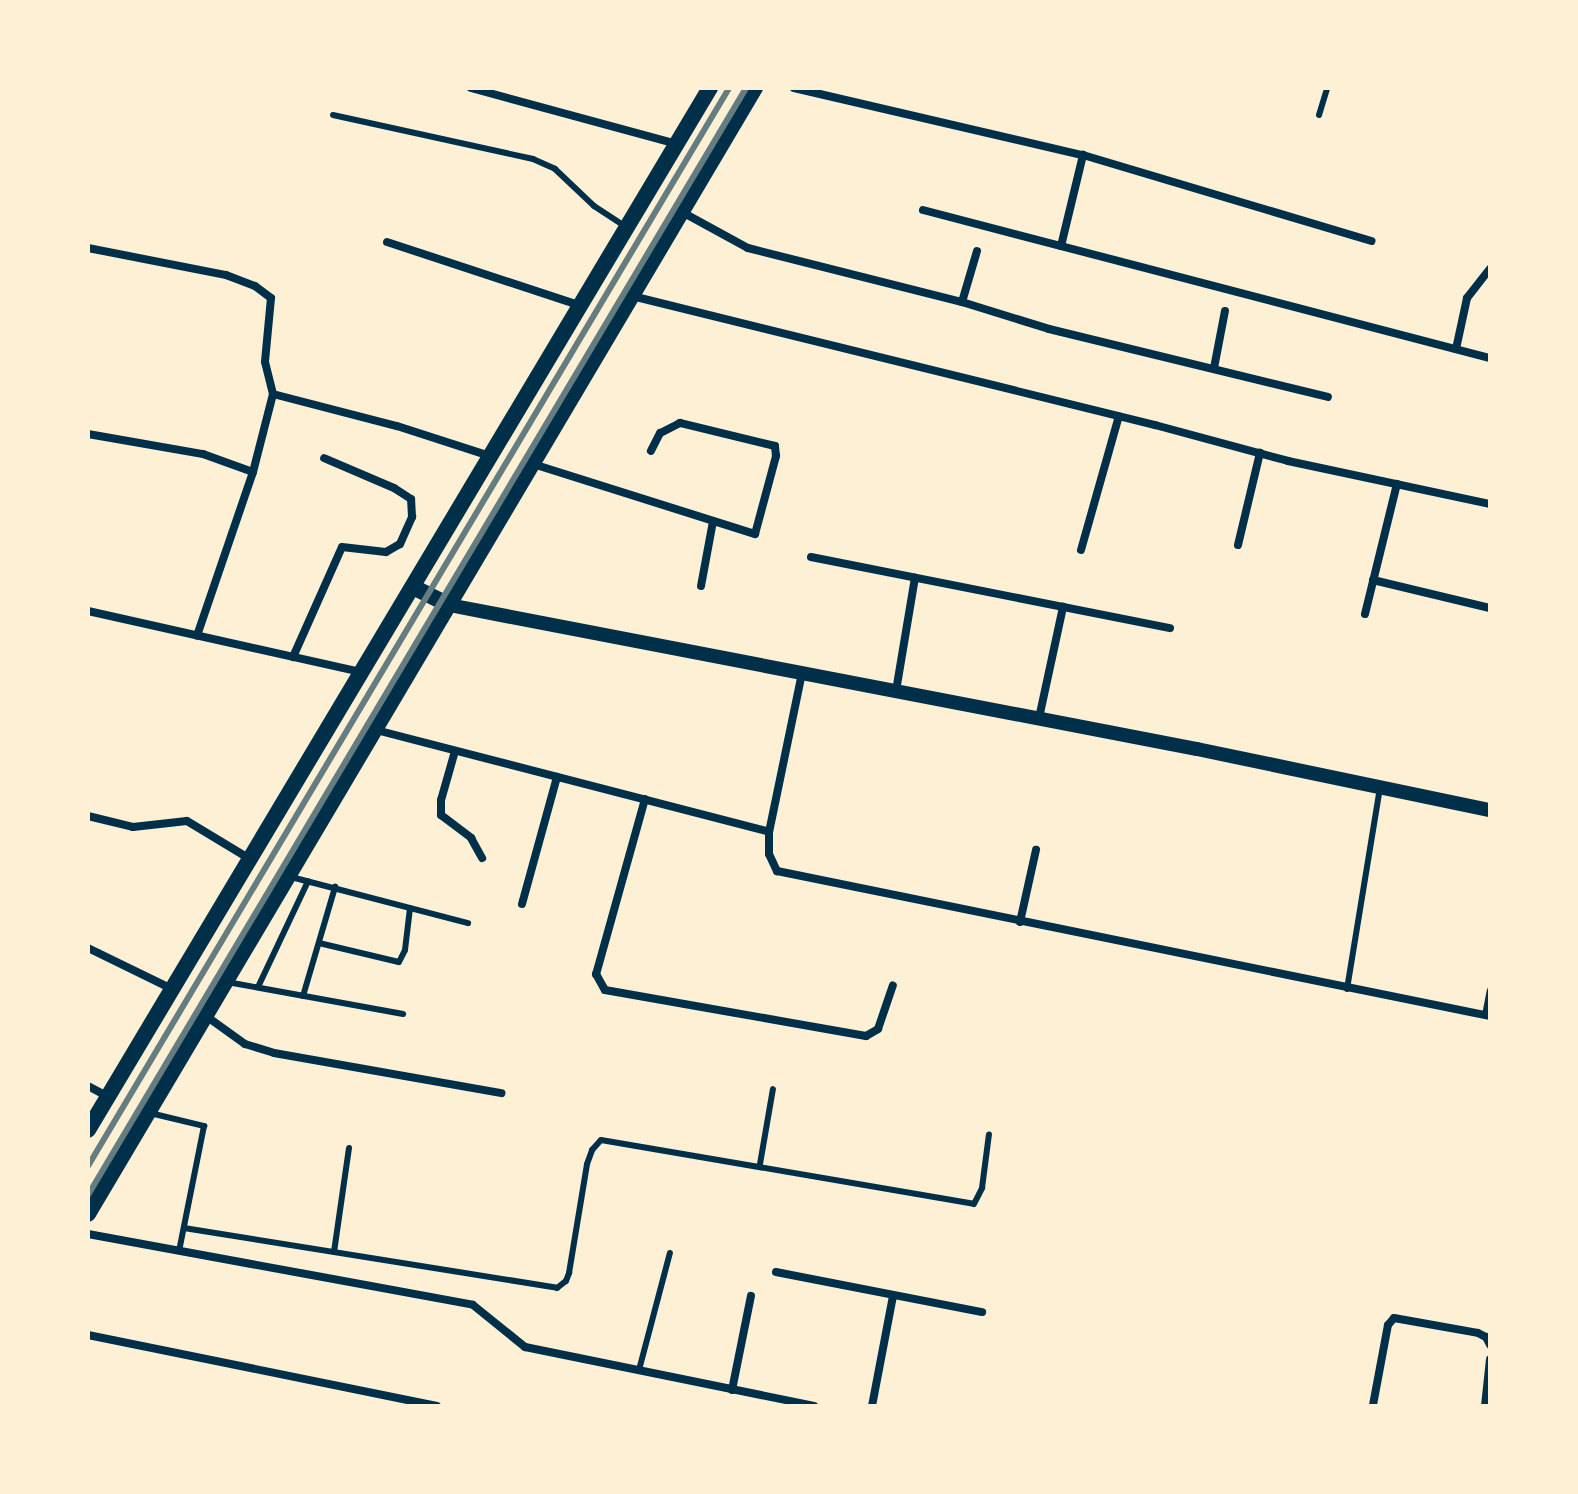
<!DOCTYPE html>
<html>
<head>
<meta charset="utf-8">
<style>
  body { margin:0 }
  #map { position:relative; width:1578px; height:1494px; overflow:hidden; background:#fdf0d5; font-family:Karla,sans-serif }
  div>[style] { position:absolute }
  .service>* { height:6px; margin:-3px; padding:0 3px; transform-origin:3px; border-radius:3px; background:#003049 }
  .minor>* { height:8px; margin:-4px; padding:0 4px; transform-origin:4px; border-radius:4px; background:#003049 }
  .tertiary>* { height:14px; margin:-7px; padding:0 7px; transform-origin:7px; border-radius:7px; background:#003049 }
  .secondary>* { height:16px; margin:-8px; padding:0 8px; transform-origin:8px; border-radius:8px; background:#003049 }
  .rail>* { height:6px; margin:-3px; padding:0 3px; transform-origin:3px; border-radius:3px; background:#657d81 }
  span { translate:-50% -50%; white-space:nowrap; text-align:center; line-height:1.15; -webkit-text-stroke:6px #fdf0d5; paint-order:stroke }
  .frame { position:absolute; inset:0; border:90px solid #fdf0d5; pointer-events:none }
</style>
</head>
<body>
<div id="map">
  <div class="service">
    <i style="left:333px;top:115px;width:205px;rotate:12.4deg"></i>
    <i style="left:533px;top:159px;width:24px;rotate:24deg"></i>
    <i style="left:555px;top:169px;width:54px;rotate:43.5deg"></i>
    <i style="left:594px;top:206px;width:37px;rotate:33deg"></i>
    <i style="left:1319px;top:115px;width:28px;rotate:-73deg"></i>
    <i style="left:291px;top:877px;width:183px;rotate:14.6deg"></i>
    <i style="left:319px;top:943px;width:82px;rotate:13.4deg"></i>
    <i style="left:399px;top:962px;width:13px;rotate:-63deg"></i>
    <i style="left:405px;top:950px;width:42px;rotate:-83.2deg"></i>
    <i style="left:227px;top:982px;width:179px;rotate:10.3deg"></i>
    <i style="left:258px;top:987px;width:117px;rotate:-64.7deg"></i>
    <i style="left:1347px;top:989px;width:205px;rotate:-80.7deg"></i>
    <i style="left:303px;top:996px;width:114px;rotate:-73.6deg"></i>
    <i style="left:1485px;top:1015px;width:25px;rotate:-79deg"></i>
    <i style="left:150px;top:1113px;width:56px;rotate:13.5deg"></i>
    <i style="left:204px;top:1126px;width:127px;rotate:101.3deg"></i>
    <i style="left:760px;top:1164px;width:76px;rotate:-80.2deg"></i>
    <i style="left:184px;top:1228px;width:378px;rotate:9.1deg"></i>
    <i style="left:557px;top:1288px;width:11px;rotate:-38deg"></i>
    <i style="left:566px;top:1281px;width:9px;rotate:-69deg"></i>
    <i style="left:569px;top:1273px;width:110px;rotate:-80.6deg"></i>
    <i style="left:587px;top:1164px;width:15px;rotate:-70deg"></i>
    <i style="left:592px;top:1150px;width:13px;rotate:-48deg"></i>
    <i style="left:601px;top:1140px;width:378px;rotate:9.7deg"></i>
    <i style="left:974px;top:1204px;width:18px;rotate:-63deg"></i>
    <i style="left:982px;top:1188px;width:54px;rotate:-82.6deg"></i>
    <i style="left:334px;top:1252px;width:105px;rotate:-81.8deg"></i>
    <i style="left:639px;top:1370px;width:121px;rotate:-75.2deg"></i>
  </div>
  <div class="minor">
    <i style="left:471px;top:88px;width:213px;rotate:15.2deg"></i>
    <i style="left:794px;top:88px;width:297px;rotate:13.1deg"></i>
    <i style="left:1083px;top:155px;width:301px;rotate:16.6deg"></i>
    <i style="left:923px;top:210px;width:586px;rotate:14.63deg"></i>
    <i style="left:682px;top:212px;width:75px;rotate:28.6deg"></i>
    <i style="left:748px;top:248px;width:221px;rotate:14.2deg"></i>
    <i style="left:962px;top:302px;width:91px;rotate:17.2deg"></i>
    <i style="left:1049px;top:329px;width:287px;rotate:13.7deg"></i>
    <i style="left:387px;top:242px;width:202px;rotate:18.2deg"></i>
    <i style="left:1061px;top:246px;width:94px;rotate:-76.4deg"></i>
    <i style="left:88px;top:248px;width:141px;rotate:11.1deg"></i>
    <i style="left:226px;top:275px;width:31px;rotate:21deg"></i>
    <i style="left:255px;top:286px;width:20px;rotate:37deg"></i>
    <i style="left:271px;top:298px;width:64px;rotate:95.4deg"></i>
    <i style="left:265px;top:362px;width:33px;rotate:76deg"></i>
    <i style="left:273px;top:394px;width:81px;rotate:104.4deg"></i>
    <i style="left:253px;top:472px;width:173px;rotate:108.9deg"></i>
    <i style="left:632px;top:296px;width:539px;rotate:13.86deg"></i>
    <i style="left:1155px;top:425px;width:138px;rotate:15.1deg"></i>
    <i style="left:1288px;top:461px;width:207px;rotate:12deg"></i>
    <i style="left:962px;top:302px;width:53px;rotate:-73.6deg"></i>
    <i style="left:1456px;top:349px;width:52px;rotate:-77.8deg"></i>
    <i style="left:1467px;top:298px;width:37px;rotate:-52deg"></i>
    <i style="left:1214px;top:368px;width:58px;rotate:-79.1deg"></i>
    <i style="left:273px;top:394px;width:128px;rotate:14.5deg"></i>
    <i style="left:397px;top:426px;width:98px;rotate:17.9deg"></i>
    <i style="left:88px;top:434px;width:117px;rotate:9.9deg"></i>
    <i style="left:203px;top:454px;width:53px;rotate:19.8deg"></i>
    <i style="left:533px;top:464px;width:233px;rotate:17.5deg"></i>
    <i style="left:755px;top:534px;width:81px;rotate:-74.9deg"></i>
    <i style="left:776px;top:456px;width:10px;rotate:-96deg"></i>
    <i style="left:775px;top:446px;width:98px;rotate:-166.4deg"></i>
    <i style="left:680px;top:423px;width:22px;rotate:153deg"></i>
    <i style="left:660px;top:433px;width:20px;rotate:117deg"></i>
    <i style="left:1238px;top:545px;width:95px;rotate:-76.6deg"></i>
    <i style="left:1081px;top:550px;width:139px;rotate:-74.2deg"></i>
    <i style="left:811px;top:557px;width:366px;rotate:11.2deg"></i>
    <i style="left:1373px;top:580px;width:120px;rotate:13.5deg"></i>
    <i style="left:701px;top:586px;width:66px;rotate:-79.5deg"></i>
    <i style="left:88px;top:611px;width:279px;rotate:12.6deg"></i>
    <i style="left:1365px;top:614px;width:134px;rotate:-76.2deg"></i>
    <i style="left:293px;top:657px;width:120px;rotate:-66deg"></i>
    <i style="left:342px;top:547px;width:44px;rotate:6.5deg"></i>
    <i style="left:386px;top:552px;width:16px;rotate:-30deg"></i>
    <i style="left:400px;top:544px;width:30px;rotate:-66deg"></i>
    <i style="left:412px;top:517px;width:18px;rotate:-93deg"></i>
    <i style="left:411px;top:499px;width:20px;rotate:-147deg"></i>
    <i style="left:394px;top:488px;width:76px;rotate:-156.8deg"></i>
    <i style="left:802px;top:673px;width:162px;rotate:101.7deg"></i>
    <i style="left:769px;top:832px;width:22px;rotate:90deg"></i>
    <i style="left:769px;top:854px;width:19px;rotate:65deg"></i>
    <i style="left:777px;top:871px;width:728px;rotate:11.5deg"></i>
    <i style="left:896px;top:691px;width:115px;rotate:-80.5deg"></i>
    <i style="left:1039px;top:718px;width:114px;rotate:-77.8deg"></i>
    <i style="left:376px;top:730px;width:406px;rotate:14.5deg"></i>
    <i style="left:455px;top:751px;width:51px;rotate:105.9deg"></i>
    <i style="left:441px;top:800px;width:15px;rotate:90deg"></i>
    <i style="left:441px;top:815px;width:38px;rotate:37deg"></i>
    <i style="left:471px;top:838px;width:23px;rotate:61deg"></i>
    <i style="left:645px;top:799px;width:182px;rotate:105.6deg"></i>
    <i style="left:596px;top:974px;width:18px;rotate:61deg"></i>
    <i style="left:605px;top:990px;width:265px;rotate:10deg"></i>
    <i style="left:866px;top:1036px;width:14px;rotate:-30deg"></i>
    <i style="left:878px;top:1029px;width:46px;rotate:-71.2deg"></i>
    <i style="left:88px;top:816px;width:46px;rotate:13.7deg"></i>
    <i style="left:133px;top:827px;width:54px;rotate:-6.3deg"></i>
    <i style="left:187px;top:821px;width:74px;rotate:31.1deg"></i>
    <i style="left:522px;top:904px;width:132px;rotate:-74.6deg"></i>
    <i style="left:1020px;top:922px;width:74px;rotate:-77.5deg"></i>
    <i style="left:88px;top:948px;width:91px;rotate:26deg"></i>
    <i style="left:206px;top:1016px;width:48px;rotate:35.7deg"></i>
    <i style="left:245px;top:1044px;width:30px;rotate:17deg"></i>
    <i style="left:274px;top:1053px;width:231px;rotate:10deg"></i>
    <i style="left:88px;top:1086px;width:21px;rotate:28deg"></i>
    <i style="left:88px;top:1234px;width:391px;rotate:10.4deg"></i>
    <i style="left:473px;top:1305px;width:67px;rotate:38.9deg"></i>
    <i style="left:525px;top:1347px;width:295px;rotate:11.5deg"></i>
    <i style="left:776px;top:1272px;width:210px;rotate:11deg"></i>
    <i style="left:88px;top:1335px;width:356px;rotate:11.5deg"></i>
    <i style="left:732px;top:1390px;width:96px;rotate:-78.6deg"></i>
    <i style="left:1373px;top:1405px;width:81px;rotate:-79.4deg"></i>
    <i style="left:1388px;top:1325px;width:9px;rotate:-49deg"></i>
    <i style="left:1394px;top:1318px;width:85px;rotate:10.1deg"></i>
    <i style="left:1478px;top:1333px;width:9px;rotate:27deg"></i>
    <i style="left:1486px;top:1337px;width:9px;rotate:63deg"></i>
    <i style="left:872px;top:1406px;width:112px;rotate:-79.2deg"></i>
    <i style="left:1485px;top:1406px;width:47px;rotate:-83.9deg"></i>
  </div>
  <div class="tertiary">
    <i style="left:449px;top:605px;width:762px;rotate:10.9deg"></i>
    <i style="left:1197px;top:749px;width:299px;rotate:11.8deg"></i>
  </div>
  <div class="secondary">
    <i style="left:413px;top:587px;width:40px;rotate:26.6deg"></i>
    <i style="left:88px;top:1130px;width:1214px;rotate:-59.17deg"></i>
    <i style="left:88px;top:1214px;width:1309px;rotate:-59.36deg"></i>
  </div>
  <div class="rail">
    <i style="left:88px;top:1166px;width:1254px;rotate:-59.26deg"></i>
    <i style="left:88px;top:1195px;width:1288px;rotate:-59.27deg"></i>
  </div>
  <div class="frame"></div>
</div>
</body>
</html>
